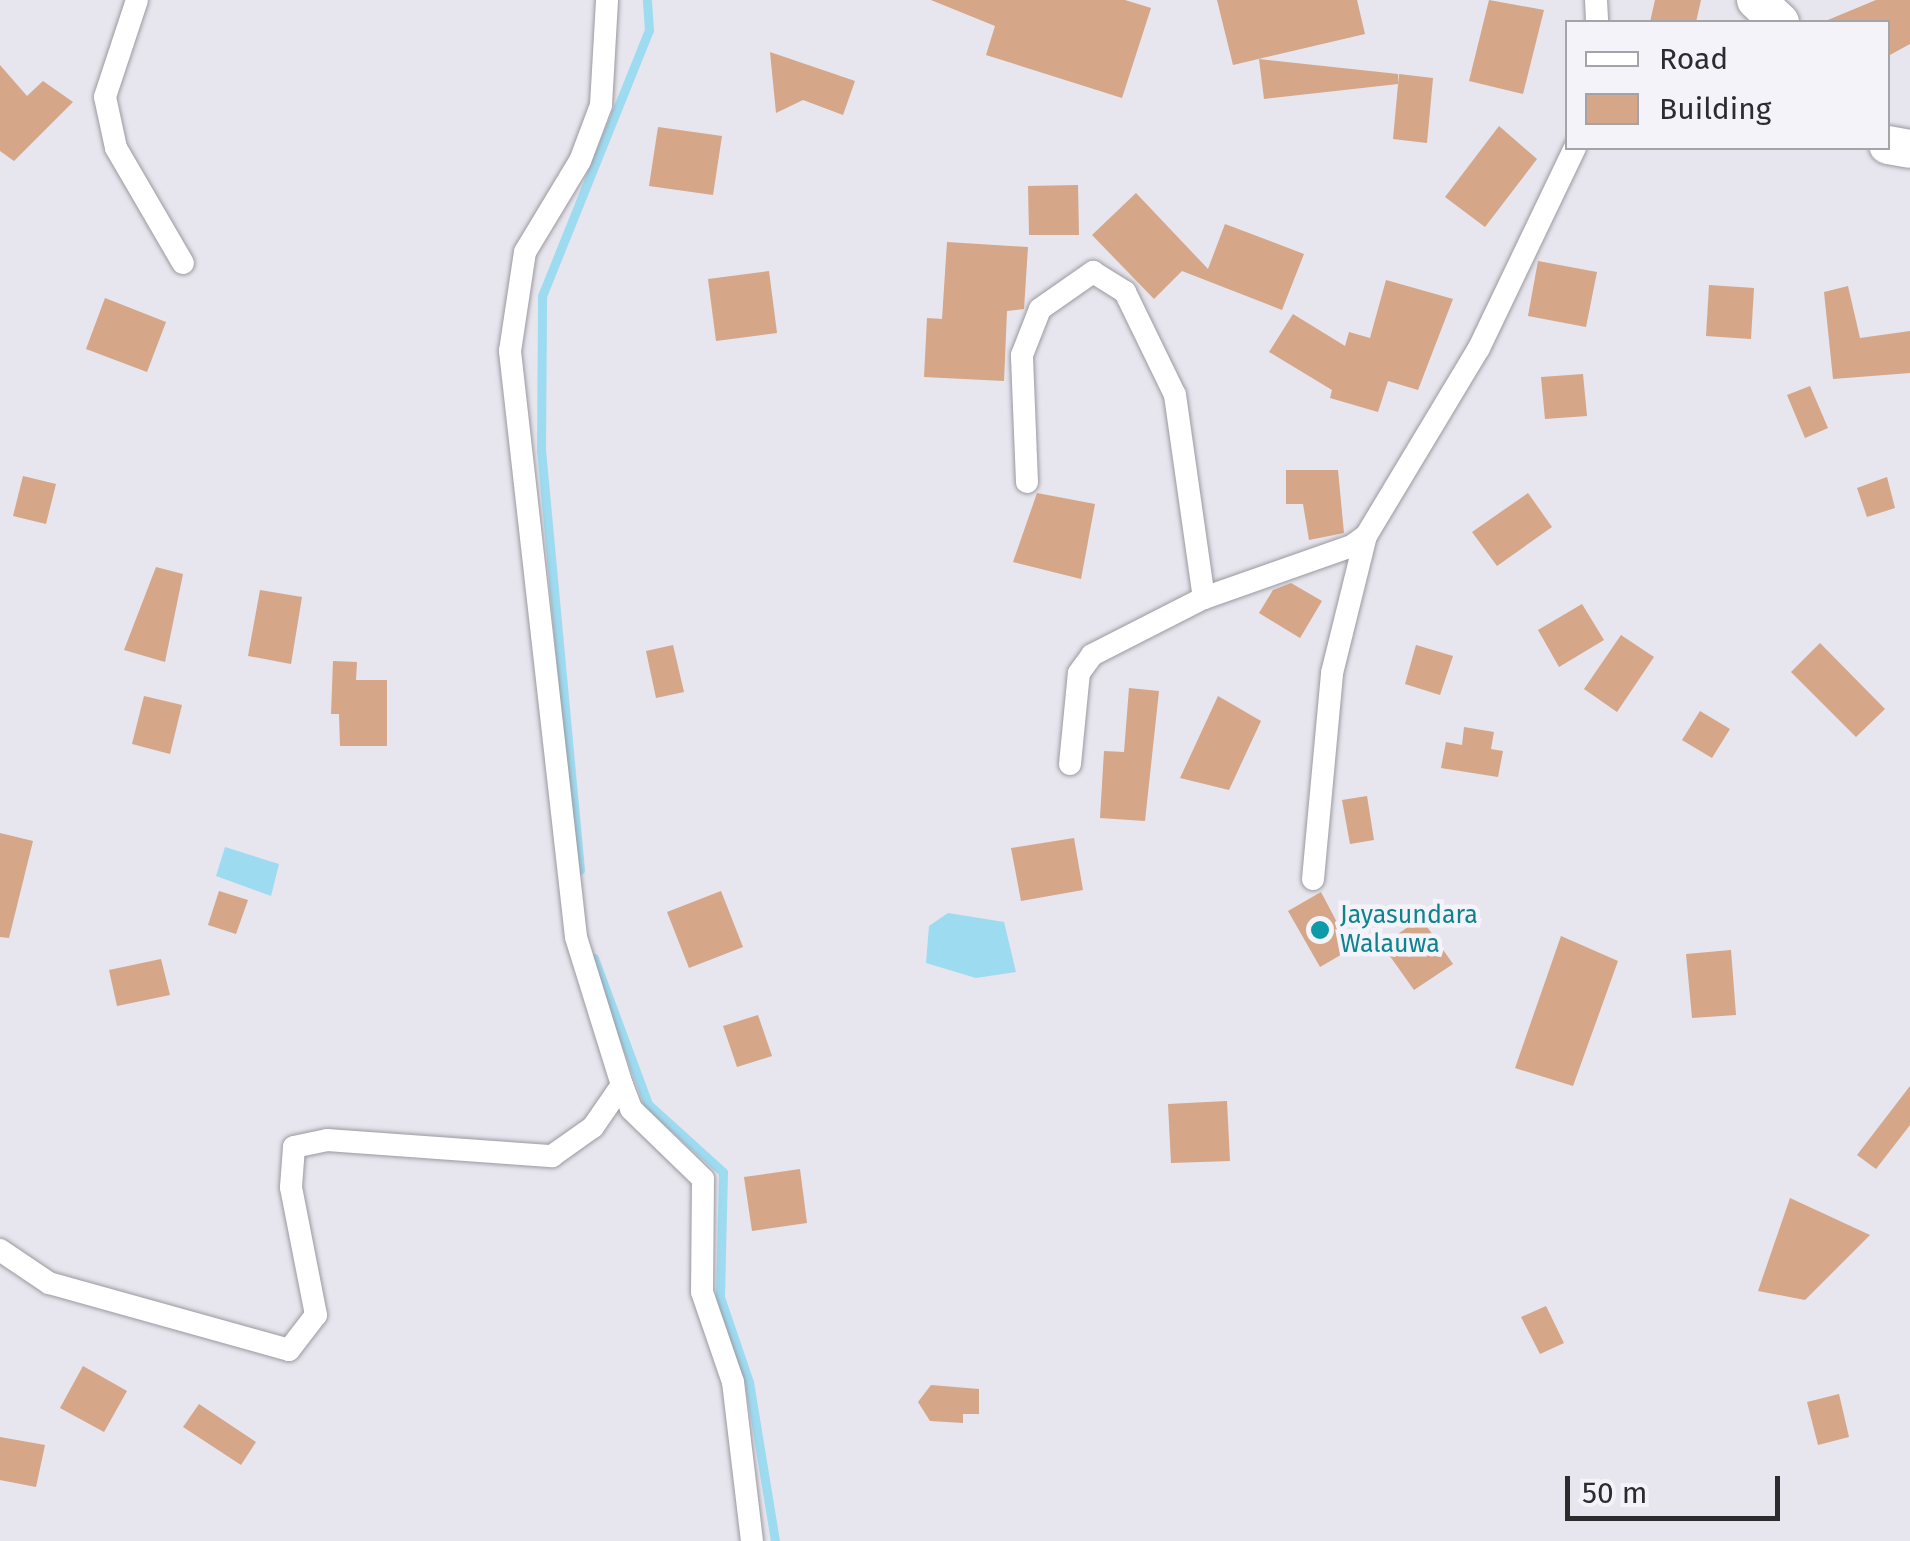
<!DOCTYPE html>
<html>
<head>
<meta charset="utf-8">
<style>
  body { margin:0 }
  #map { position:relative; width:1910px; height:1541px; overflow:hidden; background:#e7e5ed; font-family:"Fira Sans",sans-serif }
  div>[style] { position:absolute }
  .water>* { inset:0; background:#9ddbf1 }
  .stream>* { height:9px; margin:-4.5px; padding:0 4.5px; transform-origin:4.5px; border-radius:4.5px; background:#9ddbf1 }
  .building>* { inset:0; background:#d5a687 }
  .roads { filter:drop-shadow(0 0 2px #9b99a0) drop-shadow(0 0 2px #9b99a0) }
  .minor>* { height:22px; margin:-11px; padding:0 11px; transform-origin:11px; border-radius:11px; background:#fff }
  .primary>* { height:38px; margin:-19px; padding:0 19px; transform-origin:19px; border-radius:19px; background:#fff }
  .dots>* { width:28px; height:28px; translate:-50% -50%; box-sizing:border-box; border:5px solid #f4f3fa; border-radius:50% }
  span { translate:-50% -50%; white-space:nowrap; text-align:center; line-height:1.15; -webkit-text-stroke:9px #f4f3fa; paint-order:stroke }
  .culture-label { font-size:25px; color:#0d838f }
  .left { translate:0 -50%; text-align:left }
  .legend { position:absolute; left:1565px; top:20px; width:325px; height:130px; box-sizing:border-box; background:#f4f3fa; border:2px solid #a4a3a8; margin:0; padding:12px 18px; list-style:none; font-size:30px; color:#2c2c2e }
  .legend li { display:flex; align-items:center; gap:20px; height:50px }
  .legend b { width:50px; border:2px solid #a4a3a8 }
  .scale { position:absolute; left:1565px; top:1476px; width:215px; height:45px; box-sizing:border-box; border:5px solid #2c2c2e; border-top:0; padding-left:12px; font-size:30px; line-height:35px; white-space:nowrap; color:#2c2c2e; -webkit-text-stroke:8px #f4f3fa; paint-order:stroke }
</style>
</head>
<body>
<div id="map">
  <div class="water">
    <i style="clip-path:polygon(225px 847px,279px 864px,271px 896px,216px 876px)"></i>
    <i style="clip-path:polygon(948px 913px,1004px 922px,1016px 972px,976px 978px,926px 963px,929px 926px)"></i>
  </div>
  <div class="stream">
    <i style="left:580px;top:870px;width:420px;rotate:-95.3deg"></i>
    <i style="left:541px;top:452px;width:156px;rotate:-89.6deg"></i>
    <i style="left:542px;top:296px;width:287px;rotate:-68.1deg"></i>
    <i style="left:649px;top:30px;width:30px;rotate:-94deg"></i>
    <i style="left:594px;top:958px;width:156px;rotate:69.7deg"></i>
    <i style="left:648px;top:1104px;width:101px;rotate:42.2deg"></i>
    <i style="left:723px;top:1172px;width:125px;rotate:91.4deg"></i>
    <i style="left:720px;top:1297px;width:90px;rotate:71.2deg"></i>
    <i style="left:749px;top:1382px;width:161px;rotate:80.7deg"></i>
  </div>
  <div class="building">
    <i style="clip-path:polygon(931px 0,1125px 0,1151px 8px,1122px 98px,986px 55px,995px 26px)"></i>
    <i style="clip-path:polygon(1217px 0,1357px 0,1365px 34px,1233px 65px)"></i>
    <i style="clip-path:polygon(1489px 0,1544px 10px,1523px 94px,1469px 81px)"></i>
    <i style="clip-path:polygon(1655px 0,1701px 0,1696px 22px,1650px 22px)"></i>
    <i style="clip-path:polygon(1876px 0,1910px 0,1910px 44px,1888px 56px,1888px 22px,1823px 22px)"></i>
    <i style="clip-path:polygon(770px 52px,855px 81px,843px 115px,803px 100px,776px 113px)"></i>
    <i style="clip-path:polygon(1259px 59px,1398px 74px,1398px 84px,1264px 99px)"></i>
    <i style="clip-path:polygon(0 65px,27px 96px,43px 81px,73px 102px,14px 161px,0 151px)"></i>
    <i style="clip-path:polygon(1399px 74px,1433px 78px,1427px 143px,1393px 139px)"></i>
    <i style="clip-path:polygon(1499px 126px,1537px 159px,1485px 227px,1445px 197px)"></i>
    <i style="clip-path:polygon(658px 127px,722px 136px,713px 195px,649px 186px)"></i>
    <i style="clip-path:polygon(1078px 185px,1079px 235px,1029px 235px,1028px 186px)"></i>
    <i style="clip-path:polygon(1136px 193px,1208px 269px,1225px 224px,1304px 254px,1282px 310px,1182px 271px,1154px 299px,1092px 235px)"></i>
    <i style="clip-path:polygon(947px 242px,1028px 247px,1024px 309px,1007px 311px,1004px 381px,924px 377px,927px 318px,942px 319px)"></i>
    <i style="clip-path:polygon(1538px 261px,1597px 272px,1586px 327px,1528px 316px)"></i>
    <i style="clip-path:polygon(769px 271px,777px 333px,716px 341px,708px 279px)"></i>
    <i style="clip-path:polygon(1386px 280px,1453px 299px,1418px 390px,1388px 381px,1378px 412px,1330px 398px,1332px 390px,1269px 352px,1293px 314px,1345px 346px,1349px 332px,1370px 338px)"></i>
    <i style="clip-path:polygon(1709px 285px,1754px 288px,1751px 339px,1706px 336px)"></i>
    <i style="clip-path:polygon(1848px 286px,1860px 338px,1910px 331px,1910px 373px,1833px 379px,1824px 292px)"></i>
    <i style="clip-path:polygon(105px 298px,166px 322px,147px 372px,86px 349px)"></i>
    <i style="clip-path:polygon(1583px 374px,1587px 416px,1545px 419px,1541px 377px)"></i>
    <i style="clip-path:polygon(1810px 386px,1828px 428px,1805px 438px,1787px 395px)"></i>
    <i style="clip-path:polygon(1286px 470px,1338px 470px,1344px 533px,1309px 540px,1303px 504px,1286px 504px)"></i>
    <i style="clip-path:polygon(23px 476px,56px 484px,46px 524px,13px 516px)"></i>
    <i style="clip-path:polygon(1887px 477px,1895px 508px,1867px 517px,1857px 488px)"></i>
    <i style="clip-path:polygon(1037px 493px,1095px 504px,1081px 579px,1013px 562px)"></i>
    <i style="clip-path:polygon(1528px 493px,1552px 527px,1497px 566px,1472px 532px)"></i>
    <i style="clip-path:polygon(156px 567px,183px 574px,165px 662px,124px 650px)"></i>
    <i style="clip-path:polygon(1291px 583px,1322px 601px,1300px 638px,1259px 613px,1273px 590px)"></i>
    <i style="clip-path:polygon(260px 590px,302px 597px,291px 664px,248px 656px)"></i>
    <i style="clip-path:polygon(1582px 604px,1604px 640px,1559px 667px,1538px 630px)"></i>
    <i style="clip-path:polygon(1621px 635px,1654px 657px,1617px 712px,1584px 689px)"></i>
    <i style="clip-path:polygon(1820px 643px,1885px 709px,1856px 737px,1791px 672px)"></i>
    <i style="clip-path:polygon(673px 645px,684px 692px,656px 698px,646px 651px)"></i>
    <i style="clip-path:polygon(1416px 645px,1453px 656px,1440px 695px,1405px 684px)"></i>
    <i style="clip-path:polygon(333px 661px,357px 662px,356px 680px,387px 680px,387px 746px,340px 746px,339px 714px,331px 714px)"></i>
    <i style="clip-path:polygon(1129px 688px,1159px 691px,1145px 821px,1100px 818px,1104px 751px,1124px 752px)"></i>
    <i style="clip-path:polygon(144px 696px,182px 705px,170px 754px,132px 744px)"></i>
    <i style="clip-path:polygon(1218px 696px,1261px 721px,1229px 790px,1180px 778px)"></i>
    <i style="clip-path:polygon(1700px 711px,1730px 729px,1712px 758px,1682px 740px)"></i>
    <i style="clip-path:polygon(1464px 727px,1494px 732px,1491px 749px,1503px 751px,1498px 777px,1441px 768px,1446px 742px,1462px 745px)"></i>
    <i style="clip-path:polygon(1367px 796px,1374px 840px,1350px 844px,1342px 800px)"></i>
    <i style="clip-path:polygon(0 833px,33px 841px,9px 938px,0 937px)"></i>
    <i style="clip-path:polygon(1074px 838px,1083px 890px,1021px 901px,1011px 848px)"></i>
    <i style="clip-path:polygon(219px 891px,248px 900px,236px 934px,208px 925px)"></i>
    <i style="clip-path:polygon(721px 891px,743px 947px,689px 968px,667px 912px)"></i>
    <i style="clip-path:polygon(1321px 892px,1351px 949px,1320px 967px,1288px 911px)"></i>
    <i style="clip-path:polygon(1421px 918px,1453px 964px,1414px 990px,1382px 945px)"></i>
    <i style="clip-path:polygon(1561px 936px,1618px 961px,1573px 1086px,1515px 1068px)"></i>
    <i style="clip-path:polygon(1731px 950px,1736px 1015px,1692px 1018px,1686px 954px)"></i>
    <i style="clip-path:polygon(161px 959px,170px 995px,117px 1006px,109px 970px)"></i>
    <i style="clip-path:polygon(758px 1015px,772px 1056px,737px 1067px,723px 1026px)"></i>
    <i style="clip-path:polygon(1910px 1086px,1910px 1125px,1876px 1169px,1857px 1155px)"></i>
    <i style="clip-path:polygon(1227px 1101px,1230px 1161px,1171px 1163px,1168px 1104px)"></i>
    <i style="clip-path:polygon(800px 1169px,807px 1223px,752px 1231px,744px 1177px)"></i>
    <i style="clip-path:polygon(1790px 1198px,1870px 1235px,1805px 1300px,1758px 1291px)"></i>
    <i style="clip-path:polygon(1546px 1306px,1564px 1343px,1540px 1354px,1521px 1317px)"></i>
    <i style="clip-path:polygon(83px 1366px,127px 1391px,104px 1432px,60px 1408px)"></i>
    <i style="clip-path:polygon(931px 1385px,979px 1389px,979px 1414px,963px 1414px,963px 1423px,930px 1421px,918px 1402px)"></i>
    <i style="clip-path:polygon(1839px 1394px,1849px 1437px,1818px 1445px,1807px 1402px)"></i>
    <i style="clip-path:polygon(199px 1404px,256px 1442px,241px 1465px,183px 1427px)"></i>
    <i style="clip-path:polygon(0 1437px,45px 1445px,36px 1487px,0 1480px)"></i>
  </div>
  <div class="roads">
    <div class="minor">
      <i style="left:137px;top:0;width:102px;rotate:108.3deg"></i>
      <i style="left:105px;top:97px;width:52px;rotate:77.8deg"></i>
      <i style="left:116px;top:148px;width:133px;rotate:59.8deg"></i>
      <i style="left:1596px;top:0;width:22px;rotate:87deg"></i>
      <i style="left:1027px;top:482px;width:127px;rotate:-92.3deg"></i>
      <i style="left:1022px;top:355px;width:49px;rotate:-68.6deg"></i>
      <i style="left:1040px;top:309px;width:65px;rotate:-34.9deg"></i>
      <i style="left:1093px;top:272px;width:38px;rotate:32deg"></i>
      <i style="left:1125px;top:292px;width:114px;rotate:64.1deg"></i>
      <i style="left:1175px;top:395px;width:205px;rotate:81.9deg"></i>
      <i style="left:1204px;top:598px;width:157px;rotate:-19.4deg"></i>
      <i style="left:1352px;top:546px;width:17px;rotate:-36deg"></i>
      <i style="left:1366px;top:536px;width:219px;rotate:-59deg"></i>
      <i style="left:1479px;top:348px;width:222px;rotate:-64.4deg"></i>
      <i style="left:1070px;top:764px;width:91px;rotate:-84.4deg"></i>
      <i style="left:1079px;top:673px;width:22px;rotate:-54deg"></i>
      <i style="left:1092px;top:655px;width:126px;rotate:-27deg"></i>
      <i style="left:1313px;top:879px;width:207px;rotate:-84.7deg"></i>
      <i style="left:1332px;top:673px;width:141px;rotate:-76.1deg"></i>
      <i style="left:622px;top:1085px;width:26px;rotate:69deg"></i>
      <i style="left:631px;top:1109px;width:100px;rotate:44.2deg"></i>
      <i style="left:703px;top:1179px;width:113px;rotate:90.5deg"></i>
      <i style="left:702px;top:1292px;width:95px;rotate:71deg"></i>
      <i style="left:733px;top:1382px;width:160px;rotate:83.2deg"></i>
      <i style="left:0;top:1250px;width:59px;rotate:34deg"></i>
      <i style="left:49px;top:1283px;width:249px;rotate:15.6deg"></i>
      <i style="left:289px;top:1350px;width:44px;rotate:-52.4deg"></i>
      <i style="left:316px;top:1315px;width:130px;rotate:-101.1deg"></i>
      <i style="left:291px;top:1187px;width:40px;rotate:-85.7deg"></i>
      <i style="left:294px;top:1147px;width:34px;rotate:-12deg"></i>
      <i style="left:327px;top:1140px;width:226px;rotate:4.1deg"></i>
      <i style="left:552px;top:1156px;width:50px;rotate:-35.3deg"></i>
      <i style="left:593px;top:1127px;width:51px;rotate:-55.4deg"></i>
      <i style="left:622px;top:1085px;width:155px;rotate:-107.3deg"></i>
      <i style="left:576px;top:937px;width:590px;rotate:-96.43deg"></i>
      <i style="left:510px;top:351px;width:100px;rotate:-81.4deg"></i>
      <i style="left:525px;top:252px;width:106px;rotate:-58.9deg"></i>
      <i style="left:580px;top:161px;width:60px;rotate:-69.4deg"></i>
      <i style="left:601px;top:105px;width:105px;rotate:-86.7deg"></i>
    </div>
    <div class="primary">
      <i style="left:1756px;top:0;width:33px;rotate:43deg"></i>
      <i style="left:1888px;top:145px;width:22px;rotate:10deg"></i>
    </div>
  </div>
  <div class="dots">
    <i style="left:1320px;top:930px;background:#0f9aa8"></i>
  </div>
  <div class="culture-label">
    <span class="left" style="left:1340px;top:930px">Jayasundara<br>Walauwa</span>
  </div>
  <ul class="legend">
  <li><b style="height:12px;background:#fff"></b>Road</li>
  <li><b style="height:28px;background:#d5a687"></b>Building</li>
  </ul>
  <div class="scale">50 m</div>
</div>
</body>
</html>
